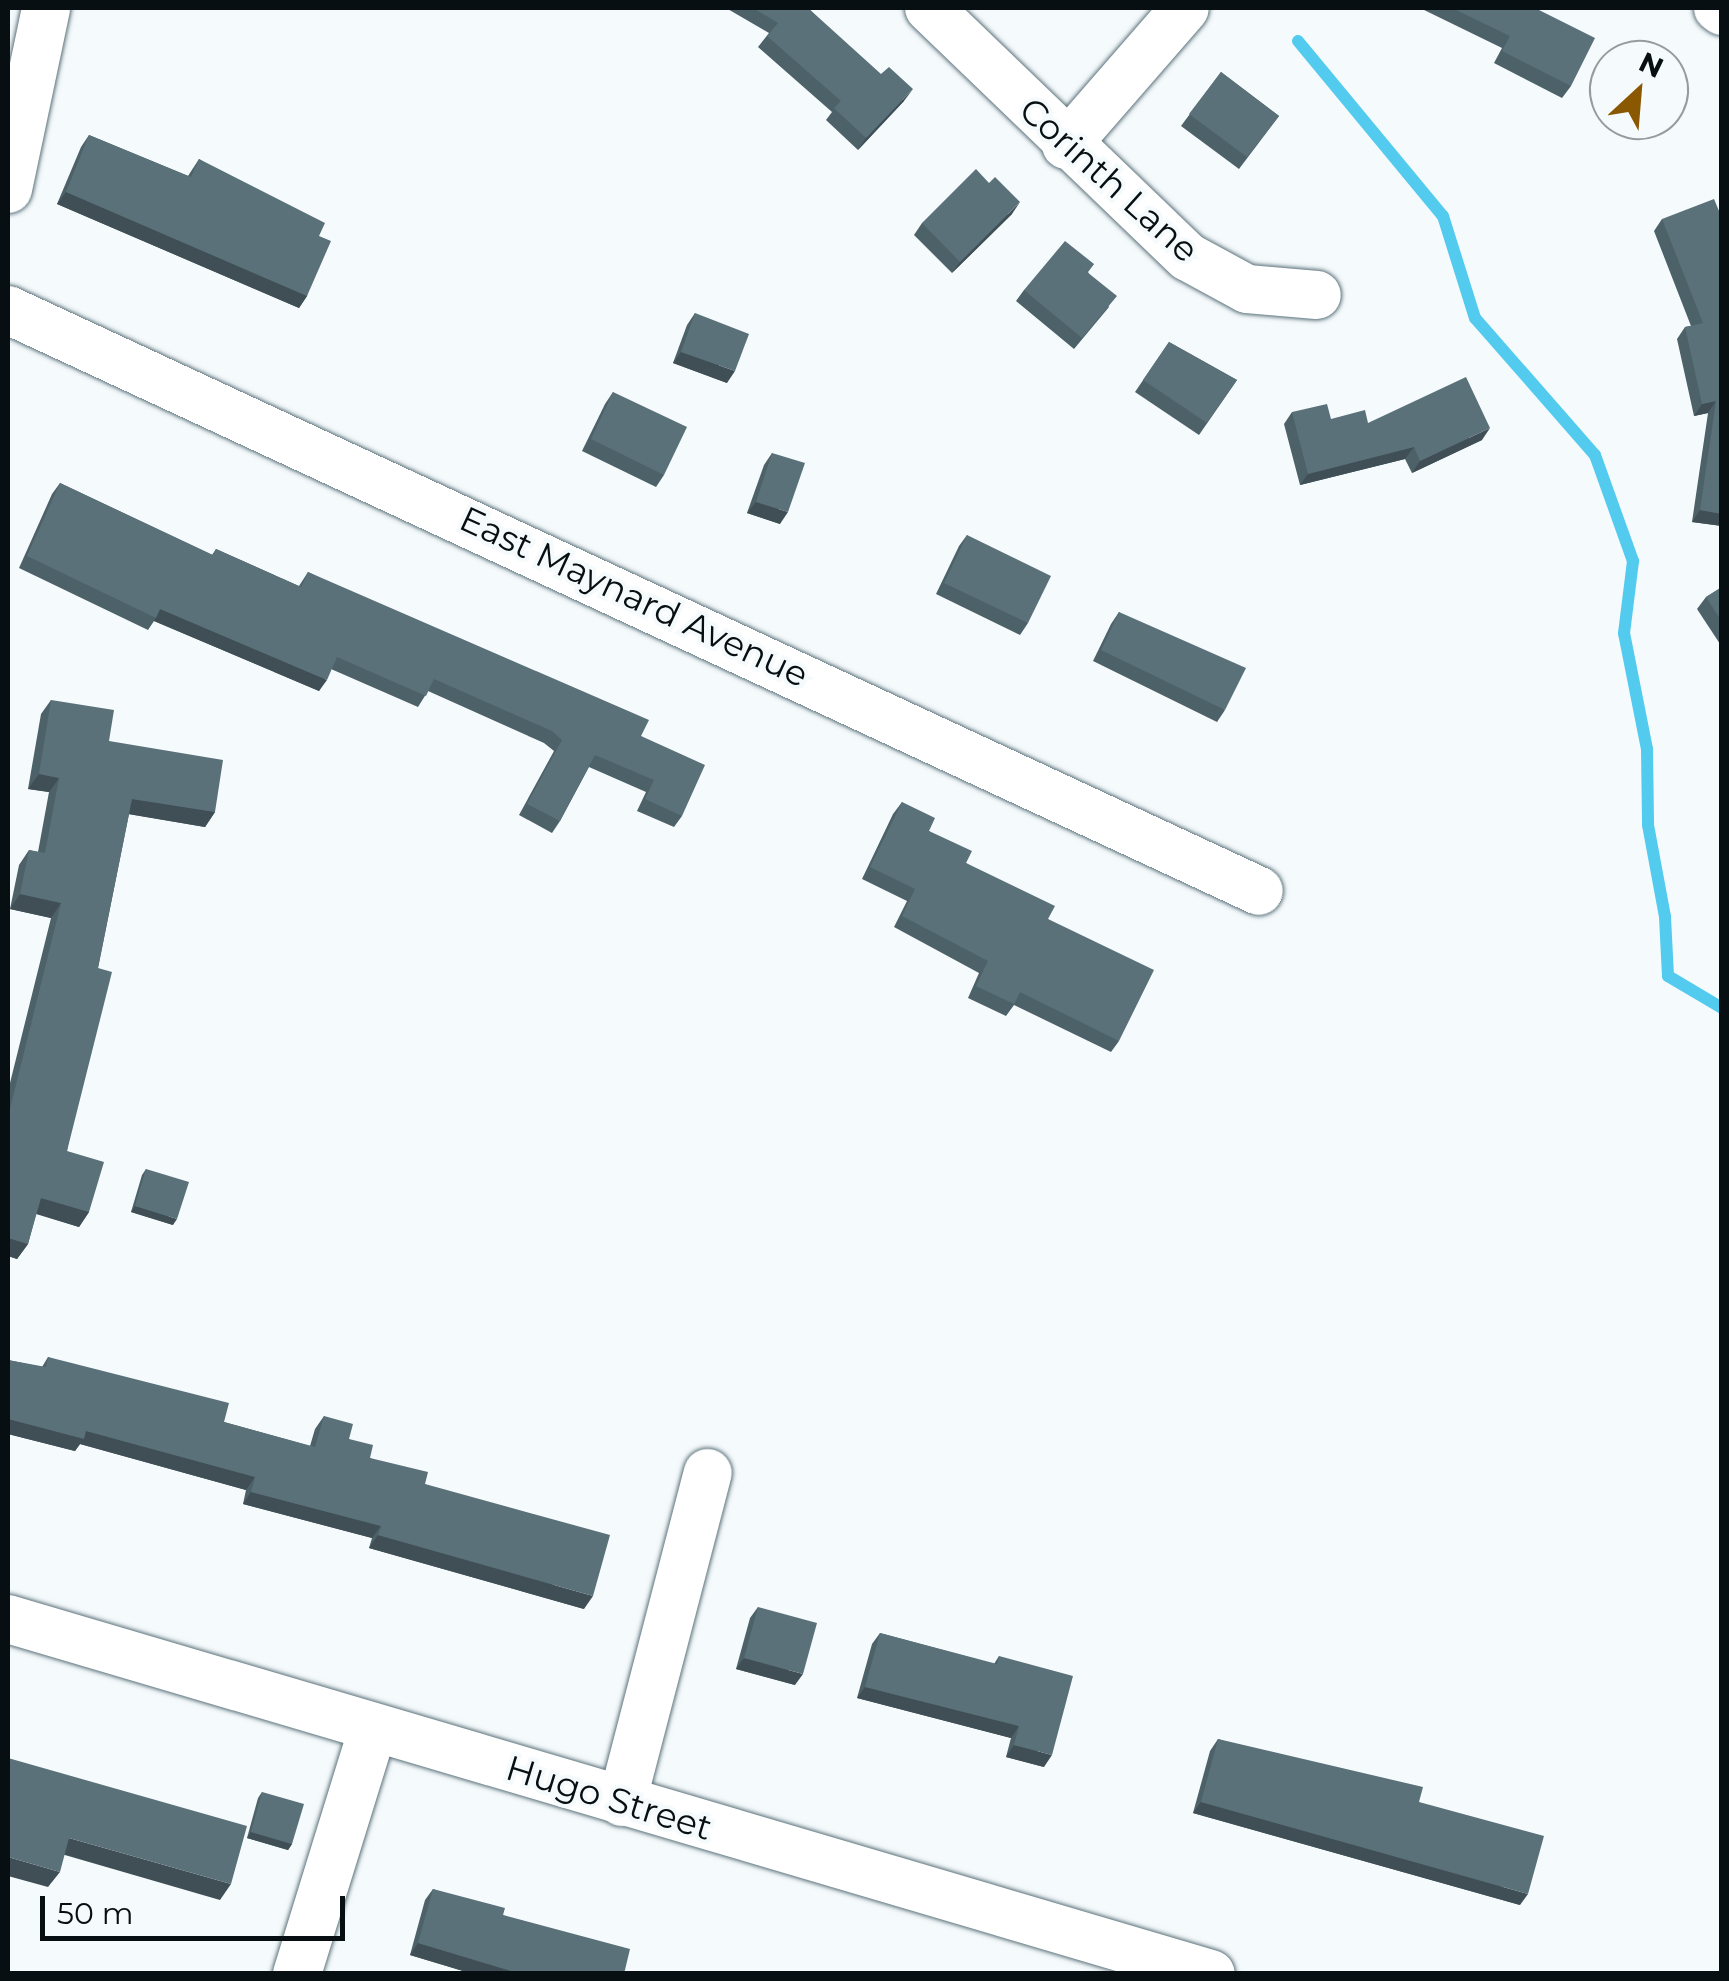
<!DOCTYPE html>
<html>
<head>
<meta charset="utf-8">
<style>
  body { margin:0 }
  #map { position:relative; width:1729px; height:1981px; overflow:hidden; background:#f5fafc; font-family:Montserrat,sans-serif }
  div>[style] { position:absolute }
  .stream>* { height:12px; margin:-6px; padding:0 6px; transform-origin:6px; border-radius:6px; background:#53cbef }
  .roads { filter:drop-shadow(0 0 2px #5c737c) drop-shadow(0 0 2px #5c737c) }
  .minor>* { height:48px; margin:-24px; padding:0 24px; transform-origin:24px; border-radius:24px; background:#fff }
  .wall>* { inset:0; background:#4d6168 }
  .shaded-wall>* { inset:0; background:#3f4f55 }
  .building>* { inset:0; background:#5a7179 }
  span { translate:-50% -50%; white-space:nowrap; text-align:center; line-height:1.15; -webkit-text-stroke:8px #f5fafc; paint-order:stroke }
  .street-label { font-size:35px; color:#070f12 }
  .frame { position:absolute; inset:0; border:10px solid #070f12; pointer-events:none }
  .north { position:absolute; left:1589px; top:40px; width:100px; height:100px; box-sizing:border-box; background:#f5fafc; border:2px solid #969c9e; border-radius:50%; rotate:26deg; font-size:28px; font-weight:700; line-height:40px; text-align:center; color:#070f12 }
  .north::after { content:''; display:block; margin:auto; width:35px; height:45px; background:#8b5802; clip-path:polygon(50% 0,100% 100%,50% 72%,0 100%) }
  .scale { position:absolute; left:40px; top:1896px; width:305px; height:45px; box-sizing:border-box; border:5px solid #070f12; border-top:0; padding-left:12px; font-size:30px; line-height:35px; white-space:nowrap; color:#070f12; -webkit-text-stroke:8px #f5fafc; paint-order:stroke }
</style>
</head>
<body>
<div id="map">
  <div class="stream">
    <i style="left:1298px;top:41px;width:227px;rotate:50.4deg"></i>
    <i style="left:1443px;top:216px;width:107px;rotate:72.6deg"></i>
    <i style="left:1475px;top:318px;width:182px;rotate:48.8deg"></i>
    <i style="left:1595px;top:455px;width:113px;rotate:70.3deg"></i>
    <i style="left:1633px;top:561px;width:73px;rotate:97.1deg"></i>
    <i style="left:1624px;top:633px;width:118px;rotate:78.8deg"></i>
    <i style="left:1647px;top:749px;width:76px;rotate:89.2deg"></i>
    <i style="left:1648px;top:825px;width:94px;rotate:79.5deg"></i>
    <i style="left:1665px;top:917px;width:59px;rotate:87.1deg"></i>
    <i style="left:1668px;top:976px;width:63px;rotate:30.7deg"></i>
  </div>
  <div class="roads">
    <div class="minor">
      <i style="left:929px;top:8px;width:359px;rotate:43.9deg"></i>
      <i style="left:1188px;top:257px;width:67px;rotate:28.5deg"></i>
      <i style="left:1247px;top:289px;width:70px;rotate:4.9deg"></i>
      <i style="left:1718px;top:8px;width:5px;rotate:37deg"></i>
      <i style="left:1066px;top:145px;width:181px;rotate:-49deg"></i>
      <i style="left:8px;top:189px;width:185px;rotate:-78.1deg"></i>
      <i style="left:8px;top:310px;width:1379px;rotate:24.91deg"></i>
      <i style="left:8px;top:1619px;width:1254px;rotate:16.44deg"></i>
      <i style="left:622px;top:1802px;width:340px;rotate:-75.4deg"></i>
      <i style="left:297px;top:1974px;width:257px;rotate:-72.8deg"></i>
    </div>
  </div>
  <div class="wall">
    <i style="clip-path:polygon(726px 8px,808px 8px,904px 101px,858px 150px,826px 120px,832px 112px,758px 47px,769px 33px)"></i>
    <i style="clip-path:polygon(1420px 8px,1535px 8px,1571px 86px,1562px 98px,1494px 63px,1502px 48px)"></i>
    <i style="clip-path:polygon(1221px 72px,1279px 116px,1239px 169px,1181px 126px)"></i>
    <i style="clip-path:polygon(89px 135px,188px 176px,199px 159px,319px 236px,307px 296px,299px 308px,57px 204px,81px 147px)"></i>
    <i style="clip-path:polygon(1012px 214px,952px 273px,914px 235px,922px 223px)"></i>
    <i style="clip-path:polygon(1722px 218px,1722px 526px,1692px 522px,1708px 413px,1694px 416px,1677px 339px,1685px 327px,1691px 326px,1654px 231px,1662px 219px)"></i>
    <i style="clip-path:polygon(1094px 264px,1088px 272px,1109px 307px,1074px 349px,1016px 301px,1024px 290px)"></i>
    <i style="clip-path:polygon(695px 313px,727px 383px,673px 363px,687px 325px)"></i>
    <i style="clip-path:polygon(1169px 342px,1237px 380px,1199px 435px,1135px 392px)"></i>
    <i style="clip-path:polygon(613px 392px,664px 475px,656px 487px,582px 451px,605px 404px)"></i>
    <i style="clip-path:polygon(1292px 412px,1331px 419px,1368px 423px,1482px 440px,1412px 473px,1405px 459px,1300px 485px,1284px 424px)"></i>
    <i style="clip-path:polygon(772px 453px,780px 524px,747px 513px,764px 465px)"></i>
    <i style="clip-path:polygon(60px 483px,212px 555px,216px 549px,299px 586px,308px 572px,641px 736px,682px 816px,674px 827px,637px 811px,646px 792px,589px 767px,560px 821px,552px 833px,519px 815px,554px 751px,544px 743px,428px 691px,418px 707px,331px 669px,319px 691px,154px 621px,148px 630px,19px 568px,52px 494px)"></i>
    <i style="clip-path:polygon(967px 535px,1028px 623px,1020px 635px,936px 594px,959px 546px)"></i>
    <i style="clip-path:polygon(1722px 587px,1722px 647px,1697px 609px,1706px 597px)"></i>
    <i style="clip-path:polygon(1119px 612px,1225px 710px,1217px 722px,1093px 661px,1111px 624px)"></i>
    <i style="clip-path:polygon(51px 700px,109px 741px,215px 812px,205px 827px,129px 814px,98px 968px,67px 1151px,89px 1212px,79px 1227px,36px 1214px,28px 1244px,17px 1259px,8px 1256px,8px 1091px,51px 918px,10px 909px,19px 865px,29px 850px,38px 852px,49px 792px,28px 789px,41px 714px)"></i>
    <i style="clip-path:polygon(902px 802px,929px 831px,966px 863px,1048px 919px,1119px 1041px,1111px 1052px,1014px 1005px,1006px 1016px,968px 998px,979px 973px,894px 927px,907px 901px,862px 879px,893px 814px)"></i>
    <i style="clip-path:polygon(146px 1169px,173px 1225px,131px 1212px,142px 1175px)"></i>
    <i style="clip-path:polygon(48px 1357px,224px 1422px,310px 1446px,315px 1429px,324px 1416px,370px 1458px,425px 1484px,584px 1609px,369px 1548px,372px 1538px,243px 1504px,246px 1490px,80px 1444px,75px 1451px,8px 1434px,8px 1360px,42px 1367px)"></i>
    <i style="clip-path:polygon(758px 1607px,795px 1685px,736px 1669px,750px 1618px)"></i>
    <i style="clip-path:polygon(880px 1633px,994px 1664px,999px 1656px,1044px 1767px,1006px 1757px,1011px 1738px,857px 1698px,872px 1644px)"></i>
    <i style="clip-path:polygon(1218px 1739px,1419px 1802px,1520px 1905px,1193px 1813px,1210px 1751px)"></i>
    <i style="clip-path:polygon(262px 1792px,292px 1844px,288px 1850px,247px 1838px,258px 1798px)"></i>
    <i style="clip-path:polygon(433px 1889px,503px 1915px,624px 1974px,473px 1974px,410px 1955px,425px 1900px)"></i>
  </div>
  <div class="shaded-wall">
    <i style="clip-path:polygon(913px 89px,904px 101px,858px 150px,866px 138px)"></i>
    <i style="clip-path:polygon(66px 192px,307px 296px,299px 308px,57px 204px)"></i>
    <i style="clip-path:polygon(1020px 202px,1012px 214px,952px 273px,960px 262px)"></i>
    <i style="clip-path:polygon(681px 352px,735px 371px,727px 383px,673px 363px)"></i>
    <i style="clip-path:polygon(1716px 401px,1708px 413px,1694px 416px,1702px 404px)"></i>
    <i style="clip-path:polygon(1490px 428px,1482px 440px,1412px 473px,1420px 461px)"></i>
    <i style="clip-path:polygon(1414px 447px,1405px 459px,1300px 485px,1308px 474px)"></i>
    <i style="clip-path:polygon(756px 502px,788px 512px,780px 524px,747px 513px)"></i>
    <i style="clip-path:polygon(1700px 510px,1722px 514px,1722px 526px,1692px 522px)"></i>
    <i style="clip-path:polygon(160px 609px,327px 680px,319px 691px,154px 621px)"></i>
    <i style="clip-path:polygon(39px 774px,59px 778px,49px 792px,28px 789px)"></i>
    <i style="clip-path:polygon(132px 799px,215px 812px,205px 827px,122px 813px)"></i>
    <i style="clip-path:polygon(20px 894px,61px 903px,51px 918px,10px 909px)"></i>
    <i style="clip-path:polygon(41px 1198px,89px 1212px,79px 1227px,31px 1212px)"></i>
    <i style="clip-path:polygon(135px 1206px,177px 1219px,173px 1225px,131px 1212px)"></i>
    <i style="clip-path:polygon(8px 1238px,28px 1244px,17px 1259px,8px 1256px)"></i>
    <i style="clip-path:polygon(8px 1419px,86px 1431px,255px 1477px,246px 1490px,80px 1444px,75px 1451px,8px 1434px)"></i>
    <i style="clip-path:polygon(251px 1492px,381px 1526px,372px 1538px,243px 1504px)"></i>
    <i style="clip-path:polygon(378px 1535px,593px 1596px,584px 1609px,369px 1548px)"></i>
    <i style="clip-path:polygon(744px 1658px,803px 1674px,795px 1685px,736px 1669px)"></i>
    <i style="clip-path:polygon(865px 1687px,1019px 1726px,1011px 1738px,857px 1698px)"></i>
    <i style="clip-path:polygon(1014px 1745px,1052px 1755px,1044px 1767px,1006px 1757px)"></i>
    <i style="clip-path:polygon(1201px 1802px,1528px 1894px,1520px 1905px,1193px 1813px)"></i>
    <i style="clip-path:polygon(251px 1832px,292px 1844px,288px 1850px,247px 1838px)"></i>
    <i style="clip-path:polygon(69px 1838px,231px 1884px,220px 1900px,58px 1853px)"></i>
    <i style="clip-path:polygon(8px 1857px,60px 1872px,48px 1887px,8px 1876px)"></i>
    <i style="clip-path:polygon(418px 1943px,521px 1974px,473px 1974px,410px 1955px)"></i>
  </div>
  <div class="building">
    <i style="clip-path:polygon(753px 8px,808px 8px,881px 74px,889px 67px,913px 89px,866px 138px,834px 108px,841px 101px,767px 36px,778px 23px)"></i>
    <i style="clip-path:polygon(1452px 8px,1535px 8px,1595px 38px,1571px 86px,1502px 51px,1510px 36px)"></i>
    <i style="clip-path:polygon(1221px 72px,1279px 116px,1247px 157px,1189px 114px)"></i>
    <i style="clip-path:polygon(89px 135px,191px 177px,199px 159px,325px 223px,319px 236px,331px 241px,307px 296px,66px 192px)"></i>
    <i style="clip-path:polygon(976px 169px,989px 183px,995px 177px,1020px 202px,960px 262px,922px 223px)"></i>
    <i style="clip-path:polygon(1714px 199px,1722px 218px,1722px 514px,1700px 510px,1716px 401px,1702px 404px,1685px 327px,1703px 323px,1662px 219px)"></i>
    <i style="clip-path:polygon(1065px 241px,1094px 264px,1087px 272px,1117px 296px,1082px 338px,1024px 290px)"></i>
    <i style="clip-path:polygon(695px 313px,749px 334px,735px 371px,681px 352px)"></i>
    <i style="clip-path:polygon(1169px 342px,1237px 380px,1207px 423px,1143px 380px)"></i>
    <i style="clip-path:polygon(1466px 377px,1490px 428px,1420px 461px,1414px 447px,1308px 474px,1292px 412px,1327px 404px,1331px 419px,1365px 410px,1368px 423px)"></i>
    <i style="clip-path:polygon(613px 392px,687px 427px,664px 475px,591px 439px)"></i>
    <i style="clip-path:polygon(772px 453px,805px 463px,788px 512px,756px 502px)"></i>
    <i style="clip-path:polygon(60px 483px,213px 555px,216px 549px,301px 587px,308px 572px,649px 720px,641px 736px,705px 765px,682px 816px,645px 799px,654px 780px,595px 755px,560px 821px,527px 804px,562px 740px,552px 731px,434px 679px,426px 696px,337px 657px,327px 680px,160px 609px,156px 618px,27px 556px)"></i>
    <i style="clip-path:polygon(967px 535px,1051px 576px,1028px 623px,944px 583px)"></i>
    <i style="clip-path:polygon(1722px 587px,1722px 622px,1706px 597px)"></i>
    <i style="clip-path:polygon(1119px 612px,1246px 668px,1225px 710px,1101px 650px)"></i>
    <i style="clip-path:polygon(51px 700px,114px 710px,109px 741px,223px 760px,215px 812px,132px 799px,98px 968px,112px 972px,67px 1151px,104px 1162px,89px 1212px,41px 1198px,28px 1244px,8px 1238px,8px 1117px,61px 903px,20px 894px,29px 850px,45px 853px,59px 778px,39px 774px)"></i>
    <i style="clip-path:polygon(902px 802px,935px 818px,929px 831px,972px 851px,966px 863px,1055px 906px,1048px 919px,1154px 970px,1119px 1041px,1020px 992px,1014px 1004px,976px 986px,988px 961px,902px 916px,915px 889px,870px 867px)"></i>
    <i style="clip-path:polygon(146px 1169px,189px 1182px,177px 1219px,135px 1206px)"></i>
    <i style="clip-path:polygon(48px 1357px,229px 1403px,224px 1422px,315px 1447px,324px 1416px,353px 1424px,349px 1439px,373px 1445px,370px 1458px,428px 1472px,425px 1484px,610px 1535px,593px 1596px,378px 1535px,381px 1526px,251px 1492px,255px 1477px,86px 1431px,84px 1439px,8px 1419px,8px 1360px,46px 1367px)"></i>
    <i style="clip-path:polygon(758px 1607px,817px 1623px,803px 1674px,744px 1658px)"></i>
    <i style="clip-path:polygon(880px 1633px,997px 1664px,999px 1656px,1073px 1676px,1052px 1755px,1014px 1745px,1019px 1726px,865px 1687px)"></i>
    <i style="clip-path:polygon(1218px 1739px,1423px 1787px,1419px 1802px,1544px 1836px,1528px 1894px,1201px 1802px)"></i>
    <i style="clip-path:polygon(8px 1758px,247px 1826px,231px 1884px,69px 1838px,60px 1872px,8px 1857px,8px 1834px,10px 1826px,8px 1826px)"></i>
    <i style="clip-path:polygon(262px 1792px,304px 1804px,292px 1844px,251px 1832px)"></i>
    <i style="clip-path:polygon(433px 1889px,505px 1908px,503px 1915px,630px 1949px,624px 1974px,521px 1974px,418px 1943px)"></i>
  </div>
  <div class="street-label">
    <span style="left:1109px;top:180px;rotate:42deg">Corinth Lane</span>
    <span style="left:634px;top:597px;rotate:25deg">East Maynard Avenue</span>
    <span style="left:609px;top:1798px;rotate:17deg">Hugo Street</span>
  </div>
  <div class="frame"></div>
  <div class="north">N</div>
  <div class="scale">50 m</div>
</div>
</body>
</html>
